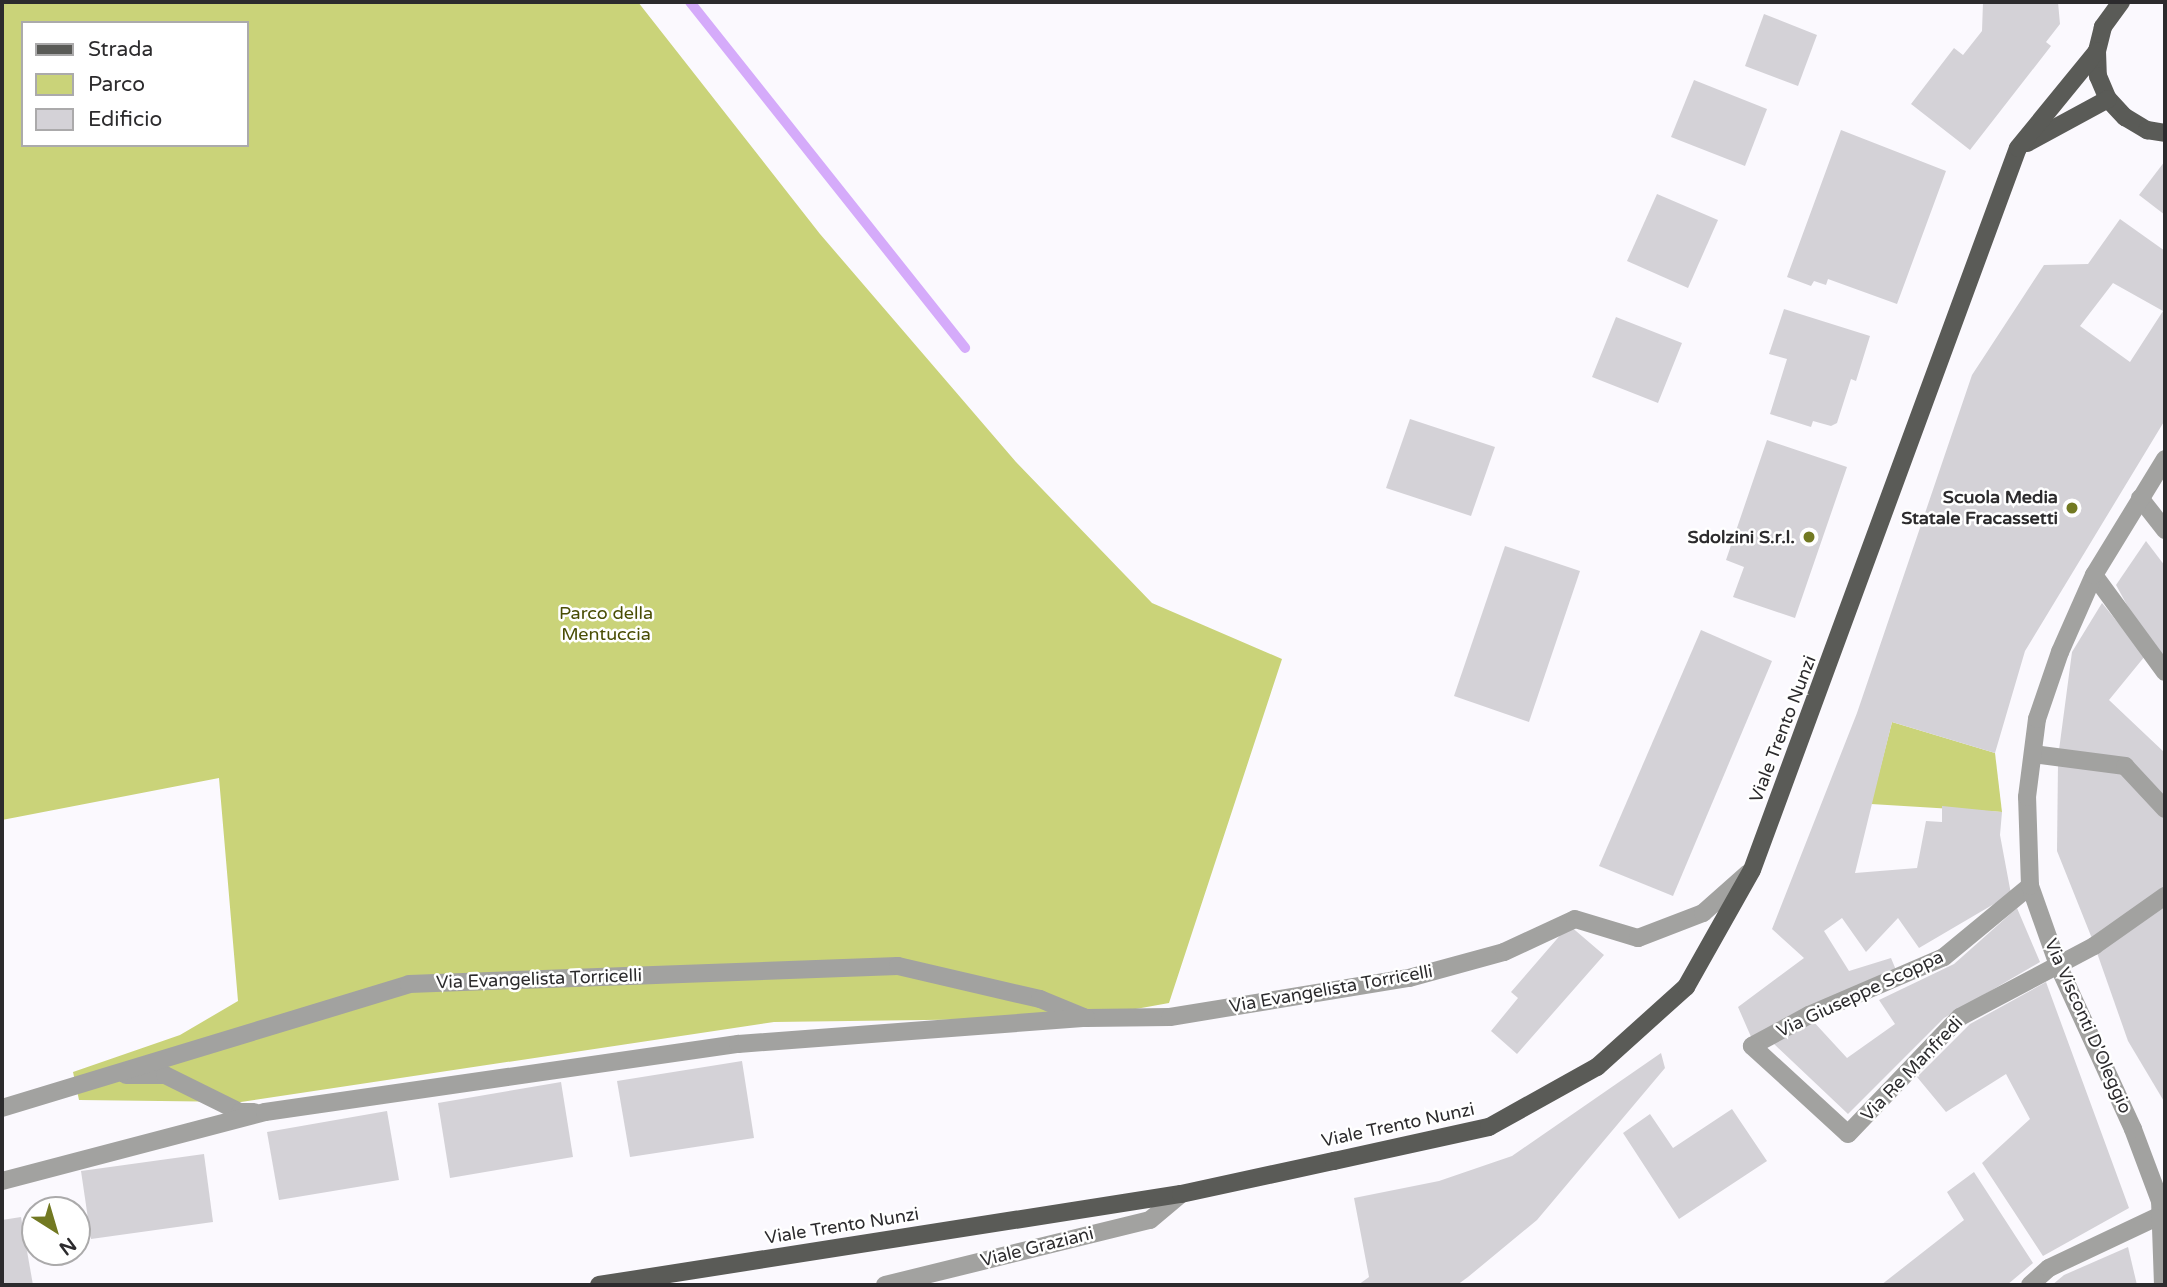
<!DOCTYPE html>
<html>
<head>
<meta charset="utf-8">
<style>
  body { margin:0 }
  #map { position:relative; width:2167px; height:1287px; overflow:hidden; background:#fbf9fe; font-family:"Varela Round",sans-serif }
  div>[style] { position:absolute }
  .green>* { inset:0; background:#cad379 }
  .stream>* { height:10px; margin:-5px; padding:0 5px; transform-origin:5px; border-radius:5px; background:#d5abfa }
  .building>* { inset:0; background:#d4d2d7 }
  .minor>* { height:18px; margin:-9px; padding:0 9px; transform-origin:9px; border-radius:9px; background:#a2a2a0 }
  .major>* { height:18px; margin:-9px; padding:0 9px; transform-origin:9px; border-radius:9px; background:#5a5b57 }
  .dots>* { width:19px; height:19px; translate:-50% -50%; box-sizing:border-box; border:4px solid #fff; border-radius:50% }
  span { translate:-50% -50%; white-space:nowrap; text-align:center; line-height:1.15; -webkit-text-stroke:5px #fff; paint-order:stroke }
  .poi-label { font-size:18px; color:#2c2b2d; font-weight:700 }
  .right { translate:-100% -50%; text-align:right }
  .park-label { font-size:18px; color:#494d04 }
  .street-label { font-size:18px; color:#2c2b2d }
  .frame { position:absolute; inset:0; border:4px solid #2c2b2d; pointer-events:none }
  .legend { position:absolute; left:21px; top:21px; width:228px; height:126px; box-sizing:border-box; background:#fff; border:2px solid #abaaab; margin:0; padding:9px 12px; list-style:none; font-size:21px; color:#2c2b2d }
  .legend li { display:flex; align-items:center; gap:14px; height:35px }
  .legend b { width:35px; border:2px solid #abaaab }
  .north { position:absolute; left:21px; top:1196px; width:70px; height:70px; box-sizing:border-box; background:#fff; border:2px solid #abaaab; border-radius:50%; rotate:143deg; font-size:19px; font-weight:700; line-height:28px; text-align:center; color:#2c2b2d }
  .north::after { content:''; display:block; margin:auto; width:24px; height:32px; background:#727922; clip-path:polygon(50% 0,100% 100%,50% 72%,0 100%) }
</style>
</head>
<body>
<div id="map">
  <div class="green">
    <i style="clip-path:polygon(evenodd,2px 2px,638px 2px,820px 234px,1016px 462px,1152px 603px,1282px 659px,1169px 1003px,1086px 1018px,774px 1022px,241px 1102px,79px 1100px,73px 1072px,180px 1035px,238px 1001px,219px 778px,2px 820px,2px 2px,23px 23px,247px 23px,247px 145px,23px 145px,23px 23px)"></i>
    <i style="clip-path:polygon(1892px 722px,1995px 753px,2002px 812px,1871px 804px)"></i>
  </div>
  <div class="stream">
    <i style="left:690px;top:2px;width:442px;rotate:51.5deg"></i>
  </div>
  <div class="building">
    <i style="clip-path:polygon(1983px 2px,2058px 2px,2060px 24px,2046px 42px,2051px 46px,1970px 150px,1911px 104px,1954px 48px,1963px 55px,1982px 31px)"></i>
    <i style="clip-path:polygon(1764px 14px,1817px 35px,1798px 86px,1745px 66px)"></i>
    <i style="clip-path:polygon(1694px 80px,1767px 109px,1745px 166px,1671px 137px)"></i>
    <i style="clip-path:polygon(1841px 130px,1946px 171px,1897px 304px,1828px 279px,1826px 285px,1814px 281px,1811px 286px,1787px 277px)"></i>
    <i style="clip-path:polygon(2165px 161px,2165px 215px,2139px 195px)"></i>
    <i style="clip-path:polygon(1657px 194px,1718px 220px,1688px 288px,1627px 261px)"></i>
    <i style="clip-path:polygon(evenodd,2120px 219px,2165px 251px,2165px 420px,2025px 651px,1995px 753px,1892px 722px,1855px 873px,1917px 868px,1926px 821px,1942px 822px,1942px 806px,2002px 812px,2000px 835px,2011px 894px,1919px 948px,1898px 918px,1866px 952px,1842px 918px,1824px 931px,1849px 971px,1891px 958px,1896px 970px,1752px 1039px,1738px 1007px,1804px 958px,1772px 929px,1857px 713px,1972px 375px,2044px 265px,2088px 264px,2120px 219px,2113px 283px,2163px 311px,2130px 362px,2080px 326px,2113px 283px)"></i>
    <i style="clip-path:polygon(1784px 309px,1870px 336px,1856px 381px,1851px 379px,1837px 423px,1831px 426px,1813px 421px,1811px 427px,1770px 414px,1787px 359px,1769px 354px)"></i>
    <i style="clip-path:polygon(1616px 317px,1682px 343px,1658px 403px,1592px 377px)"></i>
    <i style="clip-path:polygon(1410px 419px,1495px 447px,1471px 516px,1386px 488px)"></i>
    <i style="clip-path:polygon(1767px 440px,1847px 467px,1795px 618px,1733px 597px,1744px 567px,1726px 560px)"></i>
    <i style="clip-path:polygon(2146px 541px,2165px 566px,2165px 664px,2151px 649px,2116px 585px)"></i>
    <i style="clip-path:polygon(1505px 546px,1580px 571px,1529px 722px,1454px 696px)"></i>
    <i style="clip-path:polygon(2102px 603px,2145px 656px,2109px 700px,2165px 753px,2165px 801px,2126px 760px,2059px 750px,2072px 652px)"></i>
    <i style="clip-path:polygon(1701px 630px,1772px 661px,1673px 896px,1599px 866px)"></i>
    <i style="clip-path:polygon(2058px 763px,2123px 772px,2165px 819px,2165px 887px,2093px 941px,2057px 851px)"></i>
    <i style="clip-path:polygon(2165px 906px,2165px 1103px,2128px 1041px,2096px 950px)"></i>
    <i style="clip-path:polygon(2017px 908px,2040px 962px,1944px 1018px,1848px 1114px,1773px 1043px,1812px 1020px,1847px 1058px,1895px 1024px,1879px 1000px,1954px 964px)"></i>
    <i style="clip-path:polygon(1569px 925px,1604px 955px,1517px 1054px,1491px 1031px,1518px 998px,1511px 992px)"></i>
    <i style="clip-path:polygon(2046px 982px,2129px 1208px,2043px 1256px,1982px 1163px,2030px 1119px,2006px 1074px,1946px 1112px,1917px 1077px,1970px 1024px)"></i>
    <i style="clip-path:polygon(1661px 1053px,1665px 1068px,1537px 1220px,1468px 1277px,1457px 1285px,1358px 1285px,1369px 1277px,1354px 1198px,1439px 1181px,1512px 1156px)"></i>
    <i style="clip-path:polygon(742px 1061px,754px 1138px,630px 1157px,617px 1081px)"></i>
    <i style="clip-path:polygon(561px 1082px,573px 1157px,450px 1178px,438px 1103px)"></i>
    <i style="clip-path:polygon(1732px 1109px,1767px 1161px,1679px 1219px,1623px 1133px,1650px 1114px,1673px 1148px)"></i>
    <i style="clip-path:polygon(387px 1111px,399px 1180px,279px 1200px,267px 1132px)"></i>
    <i style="clip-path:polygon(204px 1154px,213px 1222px,91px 1239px,81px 1171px)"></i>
    <i style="clip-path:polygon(1974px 1172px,2033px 1263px,2007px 1285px,1881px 1285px,1964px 1220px,1947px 1192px)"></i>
    <i style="clip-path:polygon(21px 1217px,33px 1285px,2px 1285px,2px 1220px)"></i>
    <i style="clip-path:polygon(2128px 1247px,2137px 1285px,2052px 1285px,2064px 1275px)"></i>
  </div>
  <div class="minor">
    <i style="left:2140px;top:498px;width:41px;rotate:52deg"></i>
    <i style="left:2094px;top:575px;width:120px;rotate:53.8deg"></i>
    <i style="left:2033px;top:754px;width:93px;rotate:7.4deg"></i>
    <i style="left:2125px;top:766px;width:59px;rotate:47.1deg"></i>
    <i style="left:2030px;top:886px;width:112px;rotate:140.5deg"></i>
    <i style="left:1944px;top:957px;width:147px;rotate:156.8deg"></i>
    <i style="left:1809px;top:1015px;width:65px;rotate:151.5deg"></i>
    <i style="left:1752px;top:1046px;width:130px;rotate:42.5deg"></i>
    <i style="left:1848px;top:1134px;width:162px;rotate:-46.3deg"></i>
    <i style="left:1960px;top:1017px;width:152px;rotate:-27.9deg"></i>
    <i style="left:2094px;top:946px;width:87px;rotate:-35.2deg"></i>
    <i style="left:126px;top:1075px;width:39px"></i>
    <i style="left:165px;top:1075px;width:84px;rotate:26.3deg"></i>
    <i style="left:240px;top:1112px;width:14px"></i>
    <i style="left:2px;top:1108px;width:425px;rotate:-16.9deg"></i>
    <i style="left:409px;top:984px;width:489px;rotate:-2.1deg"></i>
    <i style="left:898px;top:966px;width:146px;rotate:13.1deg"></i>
    <i style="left:1040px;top:999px;width:50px;rotate:22.4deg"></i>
    <i style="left:1086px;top:1018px;width:84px;rotate:-0.7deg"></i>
    <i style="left:1170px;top:1017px;width:242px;rotate:-9.3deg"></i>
    <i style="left:1409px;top:978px;width:98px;rotate:-15.3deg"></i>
    <i style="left:1504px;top:952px;width:78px;rotate:-24.9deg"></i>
    <i style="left:1575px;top:919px;width:66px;rotate:16.8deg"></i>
    <i style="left:1638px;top:938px;width:70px;rotate:-21deg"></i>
    <i style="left:1703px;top:913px;width:60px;rotate:-41.6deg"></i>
    <i style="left:2px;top:1181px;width:272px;rotate:-14.7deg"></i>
    <i style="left:265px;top:1112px;width:478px;rotate:-8.2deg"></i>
    <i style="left:738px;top:1044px;width:349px;rotate:-4.3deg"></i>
    <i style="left:885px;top:1285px;width:273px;rotate:-13.8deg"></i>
    <i style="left:1150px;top:1220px;width:40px;rotate:-40deg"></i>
    <i style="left:2030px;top:1285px;width:25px;rotate:-42deg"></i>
    <i style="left:2049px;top:1268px;width:124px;rotate:-25.3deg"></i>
    <i style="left:2163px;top:1285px;width:84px;rotate:-92deg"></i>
    <i style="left:2160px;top:1201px;width:77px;rotate:-110.6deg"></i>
    <i style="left:2133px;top:1129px;width:180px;rotate:-114.6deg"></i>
    <i style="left:2058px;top:965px;width:84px;rotate:-109.5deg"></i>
    <i style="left:2030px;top:886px;width:89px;rotate:-91.9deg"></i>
    <i style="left:2027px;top:797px;width:79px;rotate:-82.7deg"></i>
    <i style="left:2037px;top:719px;width:71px;rotate:-71.1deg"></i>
    <i style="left:2060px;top:652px;width:84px;rotate:-66.2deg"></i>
    <i style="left:2094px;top:575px;width:136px;rotate:-58.5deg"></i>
  </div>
  <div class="major">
    <i style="left:2121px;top:2px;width:31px;rotate:126deg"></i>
    <i style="left:2103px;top:27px;width:25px;rotate:104deg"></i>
    <i style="left:2097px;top:51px;width:25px;rotate:88deg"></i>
    <i style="left:2098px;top:76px;width:25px;rotate:67deg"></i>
    <i style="left:2108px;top:99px;width:25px;rotate:47deg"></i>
    <i style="left:2125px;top:117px;width:26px;rotate:31deg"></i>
    <i style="left:2147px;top:130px;width:18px;rotate:9deg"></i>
    <i style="left:2027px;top:143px;width:92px;rotate:-28.5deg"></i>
    <i style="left:599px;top:1285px;width:589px;rotate:-8.89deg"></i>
    <i style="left:1181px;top:1194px;width:157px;rotate:-12.2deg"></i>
    <i style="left:1334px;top:1161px;width:159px;rotate:-12.4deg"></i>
    <i style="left:1489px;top:1127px;width:124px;rotate:-29.1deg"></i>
    <i style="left:1597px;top:1067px;width:120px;rotate:-42deg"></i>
    <i style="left:1686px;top:987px;width:134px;rotate:-60.6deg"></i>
    <i style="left:1752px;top:870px;width:769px;rotate:-69.78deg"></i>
    <i style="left:2018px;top:148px;width:125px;rotate:-50.8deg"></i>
  </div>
  <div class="dots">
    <i style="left:2072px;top:508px;background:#727922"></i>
    <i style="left:1809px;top:537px;background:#727922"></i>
  </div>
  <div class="poi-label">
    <span class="right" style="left:2058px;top:508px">Scuola Media<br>Statale Fracassetti</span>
    <span class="right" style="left:1795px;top:537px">Sdolzini S.r.l.</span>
  </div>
  <div class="park-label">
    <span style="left:606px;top:624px">Parco della<br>Mentuccia</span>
  </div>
  <div class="street-label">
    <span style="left:1783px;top:729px;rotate:-69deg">Viale Trento Nunzi</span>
    <span style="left:539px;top:979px;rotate:-2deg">Via Evangelista Torricelli</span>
    <span style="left:1331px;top:989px;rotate:-10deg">Via Evangelista Torricelli</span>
    <span style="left:1860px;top:994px;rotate:-25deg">Via Giuseppe Scoppa</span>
    <span style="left:2088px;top:1026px;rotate:66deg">Via Visconti D'Oleggio</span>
    <span style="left:1912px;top:1069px;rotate:-46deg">Via Re Manfredi</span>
    <span style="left:1398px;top:1125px;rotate:-12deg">Viale Trento Nunzi</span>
    <span style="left:842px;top:1226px;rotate:-9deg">Viale Trento Nunzi</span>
    <span style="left:1037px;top:1247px;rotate:-14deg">Viale Graziani</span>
  </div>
  <div class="frame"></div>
  <ul class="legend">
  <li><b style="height:9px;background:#5a5b57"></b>Strada</li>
  <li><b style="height:19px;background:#cad379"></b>Parco</li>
  <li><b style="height:19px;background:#d4d2d7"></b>Edificio</li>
  </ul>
  <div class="north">N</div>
</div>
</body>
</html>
